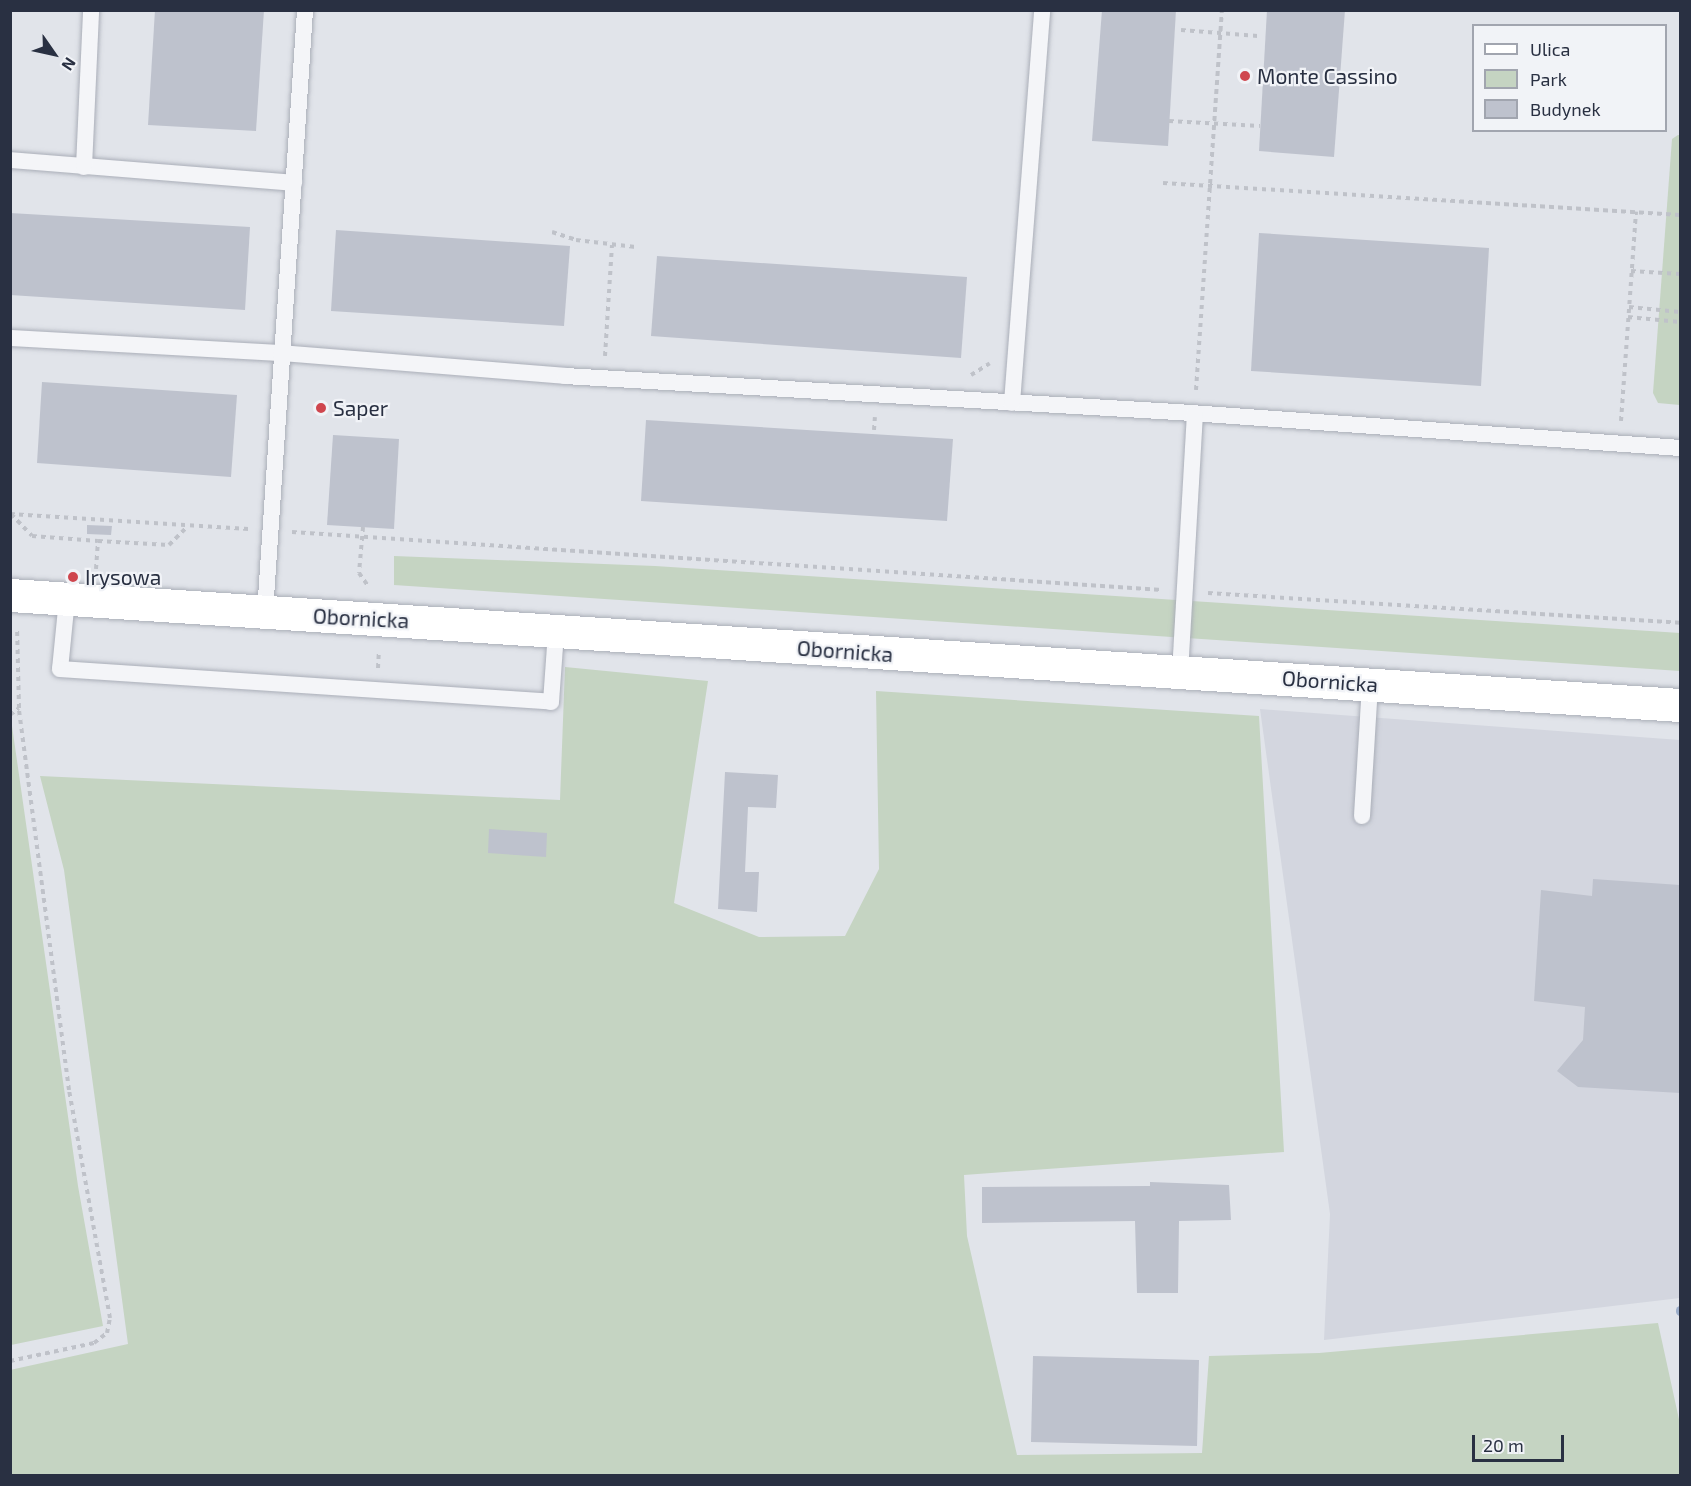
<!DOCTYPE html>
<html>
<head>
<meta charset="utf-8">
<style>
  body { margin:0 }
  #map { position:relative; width:1691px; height:1486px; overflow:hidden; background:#e1e4ea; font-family:"Exo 2",sans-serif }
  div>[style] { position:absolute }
  .built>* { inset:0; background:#d3d6df }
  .green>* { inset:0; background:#c5d4c2 }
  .stream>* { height:9px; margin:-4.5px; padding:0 4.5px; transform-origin:4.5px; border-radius:4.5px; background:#9caeca }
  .building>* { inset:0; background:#bec2cd }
  .path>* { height:4px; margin-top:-2px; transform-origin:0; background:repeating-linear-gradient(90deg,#bfc2c9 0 4.5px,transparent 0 9px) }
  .roads { filter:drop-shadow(0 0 2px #aaaeb8) drop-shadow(0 0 2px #aaaeb8) }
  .lane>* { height:16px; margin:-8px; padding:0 8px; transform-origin:8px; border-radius:8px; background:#f4f5f8 }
  .secondary>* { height:33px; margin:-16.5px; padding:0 16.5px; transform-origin:16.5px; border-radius:16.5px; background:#fff }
  .dots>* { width:16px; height:16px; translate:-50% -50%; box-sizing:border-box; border:3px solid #f1f3f7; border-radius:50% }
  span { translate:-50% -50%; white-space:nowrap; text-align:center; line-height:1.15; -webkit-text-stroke:4.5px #f1f3f7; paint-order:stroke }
  .poi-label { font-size:21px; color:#293042 }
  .left { translate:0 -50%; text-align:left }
  .street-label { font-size:21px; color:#293042 }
  .frame { position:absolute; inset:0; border:12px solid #293042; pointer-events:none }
  .legend { position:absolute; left:1472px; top:24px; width:195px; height:108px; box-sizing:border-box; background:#f1f3f7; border:2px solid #a1a5af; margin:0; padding:8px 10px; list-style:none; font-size:18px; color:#293042 }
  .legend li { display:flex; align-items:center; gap:12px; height:30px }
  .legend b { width:30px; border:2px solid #a1a5af }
  .north { position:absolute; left:24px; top:24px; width:60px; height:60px; -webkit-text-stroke:4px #f1f3f7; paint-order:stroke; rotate:124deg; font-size:16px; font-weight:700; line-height:24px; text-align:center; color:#293042 }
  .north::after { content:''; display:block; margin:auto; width:21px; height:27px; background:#293042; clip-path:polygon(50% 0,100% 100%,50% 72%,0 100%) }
  .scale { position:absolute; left:1472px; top:1435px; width:92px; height:27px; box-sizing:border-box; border:3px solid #293042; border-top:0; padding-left:8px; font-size:18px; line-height:21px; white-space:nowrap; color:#293042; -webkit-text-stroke:4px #f1f3f7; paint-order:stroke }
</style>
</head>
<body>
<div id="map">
  <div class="built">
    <i style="clip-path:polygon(1260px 709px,1680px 740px,1680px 1298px,1324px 1340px,1330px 1214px)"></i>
  </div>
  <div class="green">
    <i style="clip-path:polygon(1678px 135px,1680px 135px,1680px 405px,1658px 403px,1653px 393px,1672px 139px)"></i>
    <i style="clip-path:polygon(394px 556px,655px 566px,1680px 633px,1680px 671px,394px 585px)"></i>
    <i style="clip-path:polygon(565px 667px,708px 681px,674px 903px,759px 937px,845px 936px,879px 869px,876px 691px,1259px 716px,1284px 1152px,964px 1175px,967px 1236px,1017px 1455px,1202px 1453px,1209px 1356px,1319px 1353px,1658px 1323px,1680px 1424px,1680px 1475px,11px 1475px,10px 1370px,128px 1344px,64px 870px,40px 776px,560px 800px)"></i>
    <i style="clip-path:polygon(11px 719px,78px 1186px,103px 1326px,11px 1345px)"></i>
  </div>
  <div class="stream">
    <i style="left:1680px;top:1310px;width:1px;rotate:90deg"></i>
  </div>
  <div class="building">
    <i style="clip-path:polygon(155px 10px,264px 10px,256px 131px,148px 125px)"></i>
    <i style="clip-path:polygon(1102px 10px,1176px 10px,1168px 146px,1092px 141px)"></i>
    <i style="clip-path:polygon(1267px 10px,1345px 10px,1334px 157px,1259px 151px)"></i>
    <i style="clip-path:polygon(10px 213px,250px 227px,245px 310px,10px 295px)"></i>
    <i style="clip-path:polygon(336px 230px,570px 246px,564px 326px,331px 311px)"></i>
    <i style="clip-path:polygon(1259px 233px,1489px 248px,1481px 386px,1251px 371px)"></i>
    <i style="clip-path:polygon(657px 256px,967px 277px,961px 358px,651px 336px)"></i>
    <i style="clip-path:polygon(42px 382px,237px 395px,231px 477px,37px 463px)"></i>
    <i style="clip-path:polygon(646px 420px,953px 439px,947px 521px,641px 501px)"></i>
    <i style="clip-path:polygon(333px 435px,399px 439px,394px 529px,327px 525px)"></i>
    <i style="clip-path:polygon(87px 525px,112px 526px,111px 535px,87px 534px)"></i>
    <i style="clip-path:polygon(725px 772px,778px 775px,776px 808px,748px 807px,745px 872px,759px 872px,757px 912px,718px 909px)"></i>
    <i style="clip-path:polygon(489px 829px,547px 833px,546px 857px,488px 853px)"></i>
    <i style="clip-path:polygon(1593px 879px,1680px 885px,1680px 1093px,1578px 1087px,1557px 1071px,1583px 1040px,1585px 1007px,1534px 1001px,1541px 890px,1592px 896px)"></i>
    <i style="clip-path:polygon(1150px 1182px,1229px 1185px,1231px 1220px,1179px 1221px,1178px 1293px,1137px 1293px,1135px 1221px,982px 1223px,982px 1187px,1150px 1186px)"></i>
    <i style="clip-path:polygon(1033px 1356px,1199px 1360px,1197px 1446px,1031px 1442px)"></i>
  </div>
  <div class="path">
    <i style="left:1181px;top:30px;width:77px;rotate:4.5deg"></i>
    <i style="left:1169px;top:121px;width:91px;rotate:3.1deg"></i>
    <i style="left:1163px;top:183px;width:518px;rotate:3.54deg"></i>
    <i style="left:552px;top:232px;width:25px;rotate:18deg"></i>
    <i style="left:576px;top:240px;width:60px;rotate:6.7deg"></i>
    <i style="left:1631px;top:271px;width:49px;rotate:3.5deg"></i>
    <i style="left:1629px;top:307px;width:51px;rotate:5.6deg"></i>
    <i style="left:1628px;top:317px;width:52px;rotate:5.5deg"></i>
    <i style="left:605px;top:356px;width:111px;rotate:-86.4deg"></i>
    <i style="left:971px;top:375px;width:22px;rotate:-32deg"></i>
    <i style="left:1196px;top:390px;width:381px;rotate:-86.1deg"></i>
    <i style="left:1621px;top:421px;width:210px;rotate:-85.9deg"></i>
    <i style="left:874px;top:430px;width:13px;rotate:-86deg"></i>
    <i style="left:10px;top:514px;width:239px;rotate:3.6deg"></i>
    <i style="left:11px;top:514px;width:30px;rotate:46deg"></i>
    <i style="left:32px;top:536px;width:66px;rotate:4.3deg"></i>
    <i style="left:363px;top:527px;width:46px;rotate:95deg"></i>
    <i style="left:359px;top:573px;width:16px;rotate:55deg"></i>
    <i style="left:292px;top:532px;width:872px;rotate:3.81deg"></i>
    <i style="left:96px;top:569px;width:28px;rotate:-86deg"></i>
    <i style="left:98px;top:541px;width:71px;rotate:3.2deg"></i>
    <i style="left:169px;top:545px;width:27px;rotate:-45deg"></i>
    <i style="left:1208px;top:593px;width:473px;rotate:3.6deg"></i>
    <i style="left:378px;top:668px;width:17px;rotate:-87deg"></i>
    <i style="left:10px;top:715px;width:11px;rotate:-38deg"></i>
    <i style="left:10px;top:1361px;width:86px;rotate:-12.1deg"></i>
    <i style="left:94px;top:1343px;width:16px;rotate:-38deg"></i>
    <i style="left:107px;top:1333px;width:15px;rotate:-79deg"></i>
    <i style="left:110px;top:1318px;width:232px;rotate:-100.2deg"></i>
    <i style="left:69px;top:1090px;width:385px;rotate:-97.5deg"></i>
    <i style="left:19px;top:708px;width:81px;rotate:-91.4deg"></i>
  </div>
  <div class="roads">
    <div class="lane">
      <i style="left:10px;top:160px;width:285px;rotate:4.6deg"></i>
      <i style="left:84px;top:167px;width:157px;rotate:-87.4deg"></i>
      <i style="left:10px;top:338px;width:271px;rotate:3.2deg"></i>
      <i style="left:281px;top:353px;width:285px;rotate:4.6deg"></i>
      <i style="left:565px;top:376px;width:613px;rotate:3.37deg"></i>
      <i style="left:1177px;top:412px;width:504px;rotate:4.09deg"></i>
      <i style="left:1012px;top:403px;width:394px;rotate:-85.6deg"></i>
      <i style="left:67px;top:599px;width:70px;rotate:95.7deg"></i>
      <i style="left:60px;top:669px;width:492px;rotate:3.8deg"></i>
      <i style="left:551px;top:702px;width:70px;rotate:-85.9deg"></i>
      <i style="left:265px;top:613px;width:604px;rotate:-86.2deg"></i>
      <i style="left:1180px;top:673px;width:259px;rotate:-86.7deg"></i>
      <i style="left:1362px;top:816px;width:132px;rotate:-86.5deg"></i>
    </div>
    <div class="secondary">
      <i style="left:10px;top:595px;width:1674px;rotate:3.77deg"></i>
    </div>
  </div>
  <div class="dots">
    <i style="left:1245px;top:76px;background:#cf464e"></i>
    <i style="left:321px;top:408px;background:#cf464e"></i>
    <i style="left:73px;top:577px;background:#cf464e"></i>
  </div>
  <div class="poi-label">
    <span class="left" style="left:1257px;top:76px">Monte Cassino</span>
    <span class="left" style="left:333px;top:408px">Saper</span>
    <span class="left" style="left:85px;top:577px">Irysowa</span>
  </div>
  <div class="street-label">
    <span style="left:361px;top:618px;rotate:3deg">Obornicka</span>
    <span style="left:845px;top:651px;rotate:4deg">Obornicka</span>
    <span style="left:1330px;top:681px;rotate:4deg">Obornicka</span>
  </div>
  <div class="frame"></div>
  <ul class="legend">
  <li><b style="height:8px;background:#fff"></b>Ulica</li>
  <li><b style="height:16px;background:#c5d4c2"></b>Park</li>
  <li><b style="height:16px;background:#bec2cd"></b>Budynek</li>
  </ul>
  <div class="north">N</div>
  <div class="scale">20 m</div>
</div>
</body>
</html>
